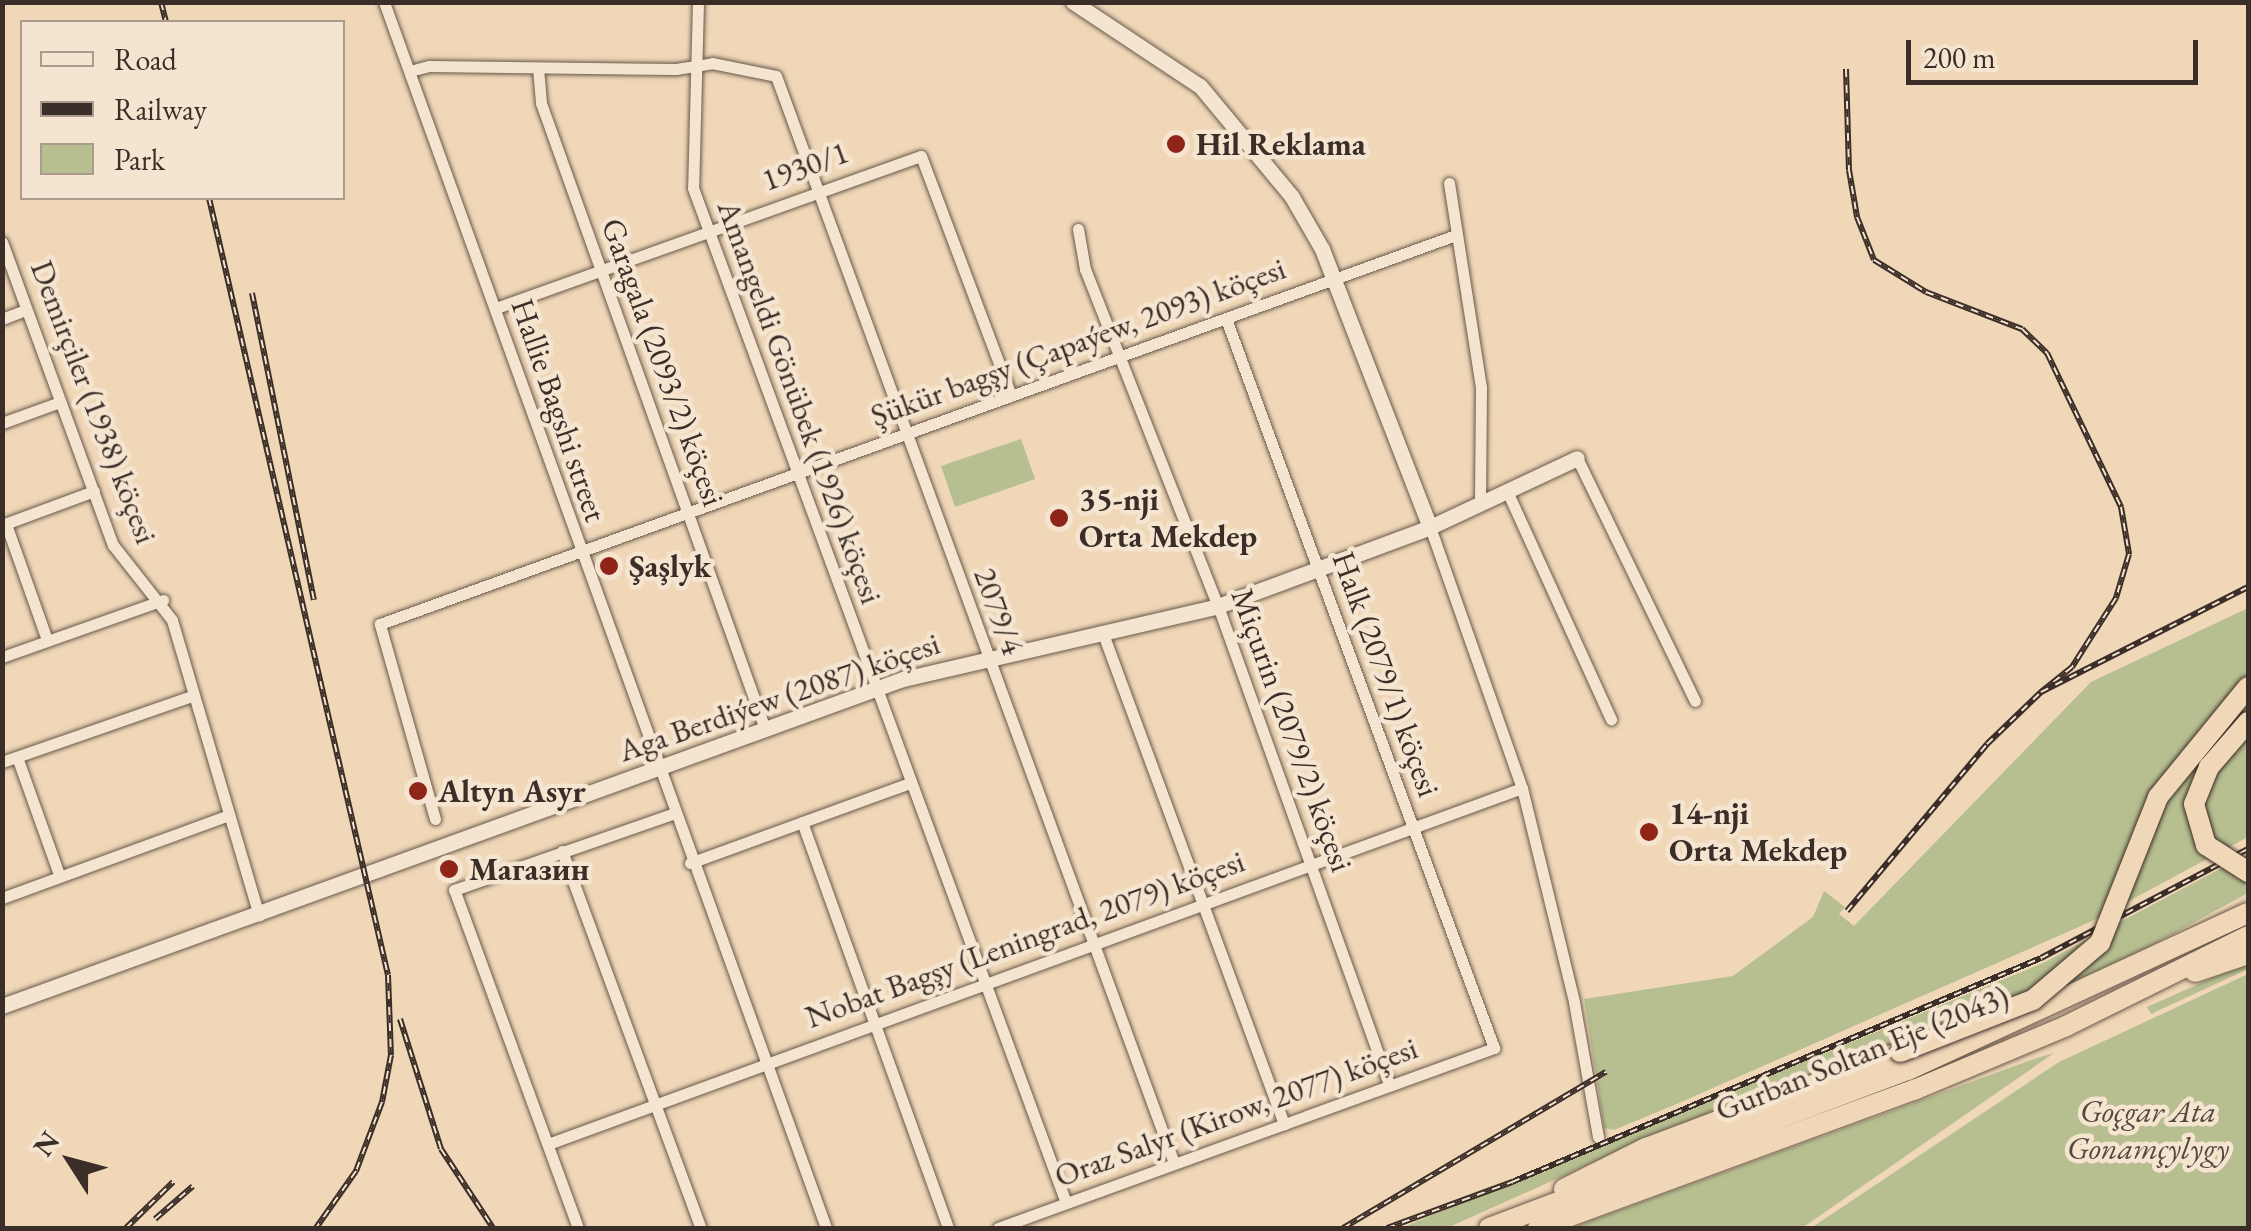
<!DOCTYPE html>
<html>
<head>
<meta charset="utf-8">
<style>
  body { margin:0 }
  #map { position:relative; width:2251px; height:1231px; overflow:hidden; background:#efd7b7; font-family:"EB Garamond",serif }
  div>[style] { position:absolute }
  .green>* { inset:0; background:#b7bf90 }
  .roads { filter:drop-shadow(0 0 2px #68584b) drop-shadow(0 0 2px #68584b) }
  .minor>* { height:11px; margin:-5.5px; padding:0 5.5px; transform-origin:5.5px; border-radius:5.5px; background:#f5e5d0 }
  .tertiary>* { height:15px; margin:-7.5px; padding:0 7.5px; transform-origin:7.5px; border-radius:7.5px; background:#f5e5d0 }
  .trunk>* { height:20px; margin:-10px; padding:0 10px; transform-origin:10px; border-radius:10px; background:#efd7b7 }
  .rail>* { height:6px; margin-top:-3px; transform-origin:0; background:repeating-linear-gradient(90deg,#f5e5d0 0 8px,#3b2d27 0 16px); box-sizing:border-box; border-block:2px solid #3b2d27 }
  .bridges { filter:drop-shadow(0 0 2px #3b2d27) drop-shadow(0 0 2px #3b2d27) }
  .trunk-bridge>* { height:20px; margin:-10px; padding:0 10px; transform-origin:10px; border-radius:10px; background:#efd7b7 }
  .dots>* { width:28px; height:28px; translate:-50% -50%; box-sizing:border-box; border:5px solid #f5e5d0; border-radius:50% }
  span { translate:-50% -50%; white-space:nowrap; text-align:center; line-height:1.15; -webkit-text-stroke:9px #f5e5d0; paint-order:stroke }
  .poi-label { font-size:32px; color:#3b2d27; font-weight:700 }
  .left { translate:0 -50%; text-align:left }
  .street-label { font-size:32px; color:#3b2d27 }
  .park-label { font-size:32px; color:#544a3c; font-style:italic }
  .frame { position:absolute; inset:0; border:5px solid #3b2d27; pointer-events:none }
  .legend { position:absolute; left:20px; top:20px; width:325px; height:180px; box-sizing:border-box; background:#f5e5d0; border:2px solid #ab9b8c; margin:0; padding:12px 18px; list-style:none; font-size:30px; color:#3b2d27 }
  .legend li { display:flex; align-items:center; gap:20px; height:50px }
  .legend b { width:50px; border:2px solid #ab9b8c }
  .north { position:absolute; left:20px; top:1111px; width:100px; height:100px; -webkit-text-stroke:8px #f5e5d0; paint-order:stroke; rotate:306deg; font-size:28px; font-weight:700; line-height:40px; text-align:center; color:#3b2d27 }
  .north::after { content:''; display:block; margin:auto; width:35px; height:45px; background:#3b2d27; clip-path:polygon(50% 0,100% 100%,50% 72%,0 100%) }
  .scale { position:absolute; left:1906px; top:40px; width:292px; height:45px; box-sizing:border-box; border:5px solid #3b2d27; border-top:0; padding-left:12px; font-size:30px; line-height:35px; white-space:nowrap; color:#3b2d27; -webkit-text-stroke:8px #f5e5d0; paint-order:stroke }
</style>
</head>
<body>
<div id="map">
  <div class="green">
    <i style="clip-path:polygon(1021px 439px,1035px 479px,955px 507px,941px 466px)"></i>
    <i style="clip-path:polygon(2248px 608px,2248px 837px,2090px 922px,1679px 1103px,1614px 1130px,1604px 1128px,1597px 1081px,1609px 1074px,1596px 1075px,1584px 999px,1733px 976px,1813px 917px,1824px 891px,1845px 907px,1839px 914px,1854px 926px,2091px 682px)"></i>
    <i style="clip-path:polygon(2248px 854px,2248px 893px,2090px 979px,1634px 1144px,1447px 1228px,1401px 1228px,2043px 963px)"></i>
    <i style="clip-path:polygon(2248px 962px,2248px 969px,2151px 1014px,2147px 1007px)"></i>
    <i style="clip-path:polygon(2248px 974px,2248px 1228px,1811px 1228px,2059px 1062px)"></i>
    <i style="clip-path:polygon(2054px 1053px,1802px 1228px,1571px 1228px,2037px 1058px)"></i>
  </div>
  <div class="roads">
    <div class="minor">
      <i style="left:384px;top:2px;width:1303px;rotate:70.17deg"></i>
      <i style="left:698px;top:2px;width:186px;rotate:91.5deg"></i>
      <i style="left:693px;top:188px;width:1081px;rotate:69.82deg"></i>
      <i style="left:538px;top:68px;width:35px;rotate:85deg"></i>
      <i style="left:541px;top:103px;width:665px;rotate:70.31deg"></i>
      <i style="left:410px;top:71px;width:20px;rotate:-15deg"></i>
      <i style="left:429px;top:66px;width:247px;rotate:0.7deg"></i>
      <i style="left:676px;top:69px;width:36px;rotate:-9deg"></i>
      <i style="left:712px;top:63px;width:65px;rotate:11.5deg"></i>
      <i style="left:776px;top:76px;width:1158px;rotate:69.89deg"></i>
      <i style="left:1449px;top:183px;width:206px;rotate:81.1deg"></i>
      <i style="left:1481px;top:387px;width:117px;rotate:90.5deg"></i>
      <i style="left:1078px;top:229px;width:41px;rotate:80.1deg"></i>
      <i style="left:1085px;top:269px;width:362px;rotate:68.5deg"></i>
      <i style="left:1218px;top:606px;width:508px;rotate:70.32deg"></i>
      <i style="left:2px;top:242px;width:323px;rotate:69.9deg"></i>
      <i style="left:113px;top:545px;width:95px;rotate:51.8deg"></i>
      <i style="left:172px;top:620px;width:308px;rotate:73.6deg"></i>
      <i style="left:496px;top:308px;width:451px;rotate:-19.7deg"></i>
      <i style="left:921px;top:156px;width:256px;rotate:69.4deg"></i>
      <i style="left:2px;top:319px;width:26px;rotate:-21deg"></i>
      <i style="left:2px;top:423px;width:62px;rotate:-19.9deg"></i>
      <i style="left:1577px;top:458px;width:270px;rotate:64.1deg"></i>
      <i style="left:1507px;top:491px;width:251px;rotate:65.5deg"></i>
      <i style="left:6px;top:524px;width:123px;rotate:70.5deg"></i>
      <i style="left:2px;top:525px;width:98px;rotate:-20.3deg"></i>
      <i style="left:1430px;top:527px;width:277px;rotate:70.6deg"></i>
      <i style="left:1522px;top:788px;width:220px;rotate:76.3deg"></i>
      <i style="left:1574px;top:1002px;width:137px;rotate:79.9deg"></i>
      <i style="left:1102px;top:631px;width:526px;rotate:69.74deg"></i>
      <i style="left:2px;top:657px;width:171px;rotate:-19.5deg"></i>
      <i style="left:17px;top:757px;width:127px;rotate:70.3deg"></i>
      <i style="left:2px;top:762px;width:203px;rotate:-19.2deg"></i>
      <i style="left:435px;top:819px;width:203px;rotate:-105.8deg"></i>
      <i style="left:380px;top:624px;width:1144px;rotate:-19.88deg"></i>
      <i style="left:802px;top:822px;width:431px;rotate:70.2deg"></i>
      <i style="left:562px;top:851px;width:402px;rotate:69.8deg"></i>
      <i style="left:690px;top:863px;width:234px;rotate:-20deg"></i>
      <i style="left:2px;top:898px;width:242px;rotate:-20.1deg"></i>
      <i style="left:548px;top:1144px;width:1037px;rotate:-20.08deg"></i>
      <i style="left:578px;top:1228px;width:360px;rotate:-110.1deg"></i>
      <i style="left:454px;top:890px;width:231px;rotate:-19.2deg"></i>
      <i style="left:998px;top:1228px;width:528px;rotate:-19.95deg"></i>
      <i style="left:1494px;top:1048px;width:777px;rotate:-110.18deg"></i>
    </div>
    <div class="tertiary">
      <i style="left:1073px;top:2px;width:152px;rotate:33.5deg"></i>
      <i style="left:1200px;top:86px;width:144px;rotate:50.3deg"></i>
      <i style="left:1292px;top:197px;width:60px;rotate:60deg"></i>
      <i style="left:1322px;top:249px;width:298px;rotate:68.8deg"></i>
      <i style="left:2px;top:1006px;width:959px;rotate:-19.95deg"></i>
      <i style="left:903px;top:679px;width:323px;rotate:-13deg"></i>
      <i style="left:1218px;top:606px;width:226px;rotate:-20.4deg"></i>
      <i style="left:1430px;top:527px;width:162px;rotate:-25.1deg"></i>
    </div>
    <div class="trunk">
      <i style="left:2195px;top:972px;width:56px;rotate:-18.8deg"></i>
      <i style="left:1564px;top:1189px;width:92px;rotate:-26.6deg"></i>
      <i style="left:1646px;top:1148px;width:272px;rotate:-20.7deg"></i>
      <i style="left:1489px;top:1228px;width:448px;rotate:-20.7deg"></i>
      <i style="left:1908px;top:1070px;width:374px;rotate:-24.8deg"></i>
      <i style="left:1538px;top:1228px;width:401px;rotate:-20.2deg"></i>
      <i style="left:1914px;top:1090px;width:165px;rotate:-22.8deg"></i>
      <i style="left:2066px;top:1026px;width:203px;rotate:-26.3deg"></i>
    </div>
  </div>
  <div class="rail">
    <i style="left:161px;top:2px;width:21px;rotate:76deg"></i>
    <i style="left:1846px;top:69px;width:101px;rotate:88.3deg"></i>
    <i style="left:1849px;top:170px;width:48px;rotate:80.3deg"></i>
    <i style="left:1857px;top:217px;width:46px;rotate:68.4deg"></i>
    <i style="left:1874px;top:260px;width:61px;rotate:31.6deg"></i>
    <i style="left:1926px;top:292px;width:103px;rotate:21.1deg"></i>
    <i style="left:2022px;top:329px;width:35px;rotate:44deg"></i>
    <i style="left:2047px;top:353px;width:171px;rotate:64.3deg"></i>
    <i style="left:2121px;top:507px;width:48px;rotate:80.3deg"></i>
    <i style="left:2129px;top:554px;width:46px;rotate:106.5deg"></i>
    <i style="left:2116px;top:598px;width:82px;rotate:122.5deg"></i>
    <i style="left:2072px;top:667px;width:40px;rotate:141deg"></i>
    <i style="left:209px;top:198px;width:797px;rotate:77.03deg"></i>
    <i style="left:388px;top:975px;width:80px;rotate:87.9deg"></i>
    <i style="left:391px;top:1055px;width:48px;rotate:100.8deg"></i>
    <i style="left:382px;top:1102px;width:74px;rotate:110.6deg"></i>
    <i style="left:356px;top:1171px;width:70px;rotate:125.1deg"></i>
    <i style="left:252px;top:293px;width:313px;rotate:78.6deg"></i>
    <i style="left:1847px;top:911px;width:218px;rotate:-50deg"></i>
    <i style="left:1987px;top:744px;width:75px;rotate:-43.9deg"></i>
    <i style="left:2041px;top:692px;width:232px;rotate:-26.9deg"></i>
    <i style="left:400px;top:1019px;width:136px;rotate:72.5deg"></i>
    <i style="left:441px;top:1149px;width:95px;rotate:56.6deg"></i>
    <i style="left:155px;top:1219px;width:50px;rotate:-41deg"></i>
    <i style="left:126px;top:1228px;width:66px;rotate:-44.4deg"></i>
    <i style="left:1343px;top:1228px;width:306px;rotate:-30.7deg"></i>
    <i style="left:1387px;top:1228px;width:133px;rotate:-20.2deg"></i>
    <i style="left:1512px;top:1182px;width:574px;rotate:-22.95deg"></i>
    <i style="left:2041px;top:958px;width:234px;rotate:-27.8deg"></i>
  </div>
  <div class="bridges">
    <div class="trunk-bridge">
      <i style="left:2248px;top:722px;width:60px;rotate:130.9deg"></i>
      <i style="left:2209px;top:767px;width:40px;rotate:112deg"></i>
      <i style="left:2194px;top:804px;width:43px;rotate:73.7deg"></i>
      <i style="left:2206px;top:845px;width:50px;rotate:32.7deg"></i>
      <i style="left:1900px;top:1052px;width:143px;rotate:-21.4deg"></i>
      <i style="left:2033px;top:1000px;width:88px;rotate:-40.4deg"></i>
      <i style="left:2100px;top:943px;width:157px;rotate:-68.3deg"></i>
      <i style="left:2158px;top:797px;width:142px;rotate:-50.7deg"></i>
    </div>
  </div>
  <div class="dots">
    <i style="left:1176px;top:144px;background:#8f2418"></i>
    <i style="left:1059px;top:518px;background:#8f2418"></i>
    <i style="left:609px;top:566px;background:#8f2418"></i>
    <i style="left:418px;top:791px;background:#8f2418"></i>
    <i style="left:1649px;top:832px;background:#8f2418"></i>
    <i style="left:449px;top:869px;background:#8f2418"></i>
  </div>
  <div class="poi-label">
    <span class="left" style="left:1196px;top:144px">Hil Reklama</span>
    <span class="left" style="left:1079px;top:518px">35-nji<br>Orta Mekdep</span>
    <span class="left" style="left:629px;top:566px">Şaşlyk</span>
    <span class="left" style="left:438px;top:791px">Altyn Asyr</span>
    <span class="left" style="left:1669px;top:832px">14-nji<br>Orta Mekdep</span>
    <span class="left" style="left:469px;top:869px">Магазин</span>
  </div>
  <div class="street-label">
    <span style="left:805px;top:166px;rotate:-20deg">1930/1</span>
    <span style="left:1078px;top:342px;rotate:-20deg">Şükür bagşy (Çapaýew, 2093) köçesi</span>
    <span style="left:663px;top:362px;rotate:70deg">Garagala (2093/2) köçesi</span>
    <span style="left:94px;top:402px;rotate:69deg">Demirçiler (1938) köçesi</span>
    <span style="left:800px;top:402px;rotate:70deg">Amangeldi Gönübek (1926) köçesi</span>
    <span style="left:559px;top:410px;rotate:71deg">Hallie Bagshi street</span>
    <span style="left:999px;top:611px;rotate:70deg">2079/4</span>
    <span style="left:1386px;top:674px;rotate:70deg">Halk (2079/1) köçesi</span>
    <span style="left:779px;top:697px;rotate:-19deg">Aga Berdiýew (2087) köçesi</span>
    <span style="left:1292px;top:730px;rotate:70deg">Miçurin (2079/2) köçesi</span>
    <span style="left:1025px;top:939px;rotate:-20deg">Nobat Bagşy (Leningrad, 2079) köçesi</span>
    <span style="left:1862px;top:1053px;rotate:-22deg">Gurban Soltan Eje (2043)</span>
    <span style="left:1236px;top:1112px;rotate:-20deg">Oraz Salyr (Kirow, 2077) köçesi</span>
  </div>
  <div class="park-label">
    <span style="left:2148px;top:1130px">Goçgar Ata<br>Gonamçylygy</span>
  </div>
  <div class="frame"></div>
  <ul class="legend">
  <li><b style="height:12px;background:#f5e5d0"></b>Road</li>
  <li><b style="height:12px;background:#3b2d27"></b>Railway</li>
  <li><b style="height:28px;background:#b7bf90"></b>Park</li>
  </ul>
  <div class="north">N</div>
  <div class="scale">200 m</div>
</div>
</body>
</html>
